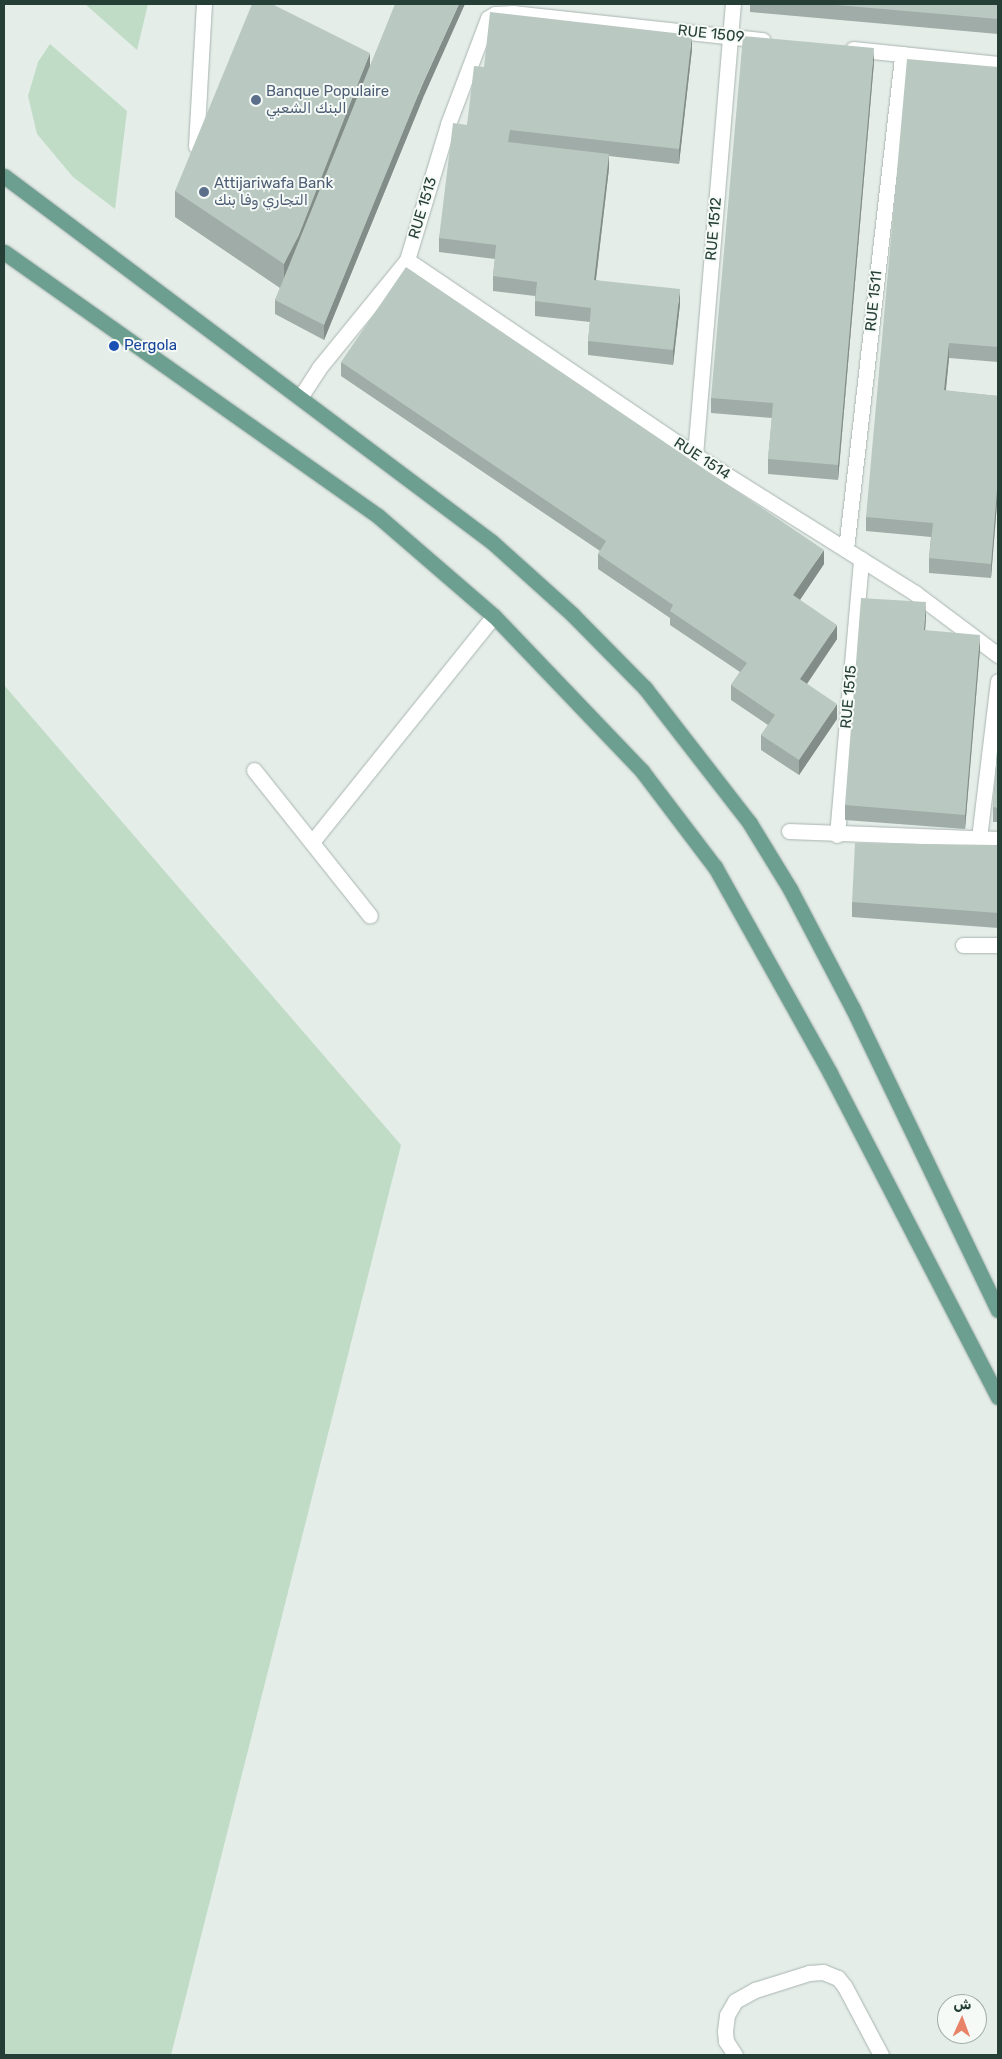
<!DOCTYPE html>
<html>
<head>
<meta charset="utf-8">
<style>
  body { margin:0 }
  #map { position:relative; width:1002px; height:2059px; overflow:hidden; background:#e5ede9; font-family:Rubik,"Noto Naskh Arabic",sans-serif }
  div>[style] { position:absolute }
  .green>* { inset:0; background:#c0dcc6 }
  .roads { filter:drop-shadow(0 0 1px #a8b5b0) drop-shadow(0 0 1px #a8b5b0) }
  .lane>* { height:15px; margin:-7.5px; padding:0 7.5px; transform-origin:7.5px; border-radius:7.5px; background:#fff }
  .street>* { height:15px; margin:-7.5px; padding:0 7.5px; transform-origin:7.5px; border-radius:7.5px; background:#fff }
  .primary>* { height:15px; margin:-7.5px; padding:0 7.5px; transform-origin:7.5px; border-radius:7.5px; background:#6d9f90 }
  .wall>* { inset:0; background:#a0aca7 }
  .shaded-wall>* { inset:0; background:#828c88 }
  .building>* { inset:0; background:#bac8c2 }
  .dots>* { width:14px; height:14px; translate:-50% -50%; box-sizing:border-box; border:2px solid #f5faf7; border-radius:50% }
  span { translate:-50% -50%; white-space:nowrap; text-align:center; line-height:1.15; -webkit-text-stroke:4px #f5faf7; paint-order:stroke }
  .street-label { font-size:15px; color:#253e36 }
  .service-label { font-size:15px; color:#4e5e75 }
  .left { translate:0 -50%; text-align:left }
  .transit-label { font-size:15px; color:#164399 }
  .frame { position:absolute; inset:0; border:5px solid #253e36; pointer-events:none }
  .north { position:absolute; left:937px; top:1994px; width:50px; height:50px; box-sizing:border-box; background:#f5faf7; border:1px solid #a2afaa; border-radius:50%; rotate:2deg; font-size:14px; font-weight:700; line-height:20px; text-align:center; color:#253e36 }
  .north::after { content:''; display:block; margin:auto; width:18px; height:22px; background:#e88368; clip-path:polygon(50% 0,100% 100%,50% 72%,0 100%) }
</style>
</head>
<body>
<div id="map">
  <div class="green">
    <i style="clip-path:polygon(85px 4px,148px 4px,137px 50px)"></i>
    <i style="clip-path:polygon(50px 44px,127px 111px,115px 209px,73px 177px,37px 134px,28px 96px,38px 62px)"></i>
    <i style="clip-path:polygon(4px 685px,401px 1145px,171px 2055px,4px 2055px)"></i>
  </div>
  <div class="roads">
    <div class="lane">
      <i style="left:196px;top:146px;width:142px;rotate:-86.8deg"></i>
    </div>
    <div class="street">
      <i style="left:853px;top:49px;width:146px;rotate:5.9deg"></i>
      <i style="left:407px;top:260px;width:348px;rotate:34.1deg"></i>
      <i style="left:695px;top:455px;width:260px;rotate:32.1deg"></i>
      <i style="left:915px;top:593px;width:104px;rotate:36.8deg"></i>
      <i style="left:301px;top:396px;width:33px;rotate:-57deg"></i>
      <i style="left:319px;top:368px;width:139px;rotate:-50.8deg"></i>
      <i style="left:407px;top:260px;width:142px;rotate:-73.2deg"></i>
      <i style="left:448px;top:124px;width:113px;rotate:-69.3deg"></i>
      <i style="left:488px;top:18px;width:8px;rotate:-30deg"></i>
      <i style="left:495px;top:14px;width:18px;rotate:-3deg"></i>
      <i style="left:513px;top:13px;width:251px;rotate:6.2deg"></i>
      <i style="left:695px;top:455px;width:453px;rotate:-85.2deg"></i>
      <i style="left:846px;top:549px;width:498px;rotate:-83.5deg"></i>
      <i style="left:254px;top:770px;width:186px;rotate:51.5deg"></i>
      <i style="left:789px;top:831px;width:209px;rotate:2.2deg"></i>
      <i style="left:837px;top:835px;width:277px;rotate:-85deg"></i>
      <i style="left:979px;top:838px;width:158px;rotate:-83.1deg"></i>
      <i style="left:312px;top:842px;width:290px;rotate:-51.2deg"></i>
      <i style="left:963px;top:945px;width:35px"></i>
      <i style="left:735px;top:2055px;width:17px;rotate:-123deg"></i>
      <i style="left:726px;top:2041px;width:10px;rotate:-96deg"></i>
      <i style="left:725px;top:2031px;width:16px;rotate:-83deg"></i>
      <i style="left:727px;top:2015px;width:16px;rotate:-60deg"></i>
      <i style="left:735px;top:2001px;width:23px;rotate:-29deg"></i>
      <i style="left:755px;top:1990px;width:57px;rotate:-17.5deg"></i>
      <i style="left:809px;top:1973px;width:14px;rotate:-4deg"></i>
      <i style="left:823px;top:1972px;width:16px;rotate:22deg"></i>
      <i style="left:838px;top:1978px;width:11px;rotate:52deg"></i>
      <i style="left:845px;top:1987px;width:77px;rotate:62.1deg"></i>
    </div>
    <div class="primary">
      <i style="left:4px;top:176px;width:610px;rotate:36.87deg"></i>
      <i style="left:492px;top:542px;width:109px;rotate:42deg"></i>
      <i style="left:573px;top:615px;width:103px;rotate:45.4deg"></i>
      <i style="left:645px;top:688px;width:170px;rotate:52.2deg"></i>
      <i style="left:749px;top:822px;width:79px;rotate:58.5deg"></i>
      <i style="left:790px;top:889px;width:136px;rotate:62.3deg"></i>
      <i style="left:853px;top:1009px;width:334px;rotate:64.3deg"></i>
      <i style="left:4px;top:252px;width:458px;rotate:35.2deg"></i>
      <i style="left:378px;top:516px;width:153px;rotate:40.8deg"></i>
      <i style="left:494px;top:616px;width:214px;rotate:46.3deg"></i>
      <i style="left:642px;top:771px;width:121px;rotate:52.8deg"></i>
      <i style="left:715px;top:867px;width:236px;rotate:60.8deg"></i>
      <i style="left:830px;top:1073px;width:365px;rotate:62.6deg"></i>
    </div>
  </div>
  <div class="wall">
    <i style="clip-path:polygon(750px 4px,998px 4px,998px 34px,750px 12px)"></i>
    <i style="clip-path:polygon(692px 49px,679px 164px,609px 156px,609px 168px,596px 280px,680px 304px,673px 365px,588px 355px,588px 341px,590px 322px,535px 316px,535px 296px,493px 291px,493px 276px,495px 259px,439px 252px,439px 238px,467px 125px,484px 67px)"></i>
    <i style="clip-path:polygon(874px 62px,838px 480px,768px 474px,768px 459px,772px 418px,711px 413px,711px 398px)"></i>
    <i style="clip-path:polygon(370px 66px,423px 98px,324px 340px,275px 314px,275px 300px,280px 288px,175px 217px,175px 191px)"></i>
    <i style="clip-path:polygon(998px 67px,998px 362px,949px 358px,946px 391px,998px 396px,998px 491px,991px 578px,929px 573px,929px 558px,931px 537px,866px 531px,866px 517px)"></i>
    <i style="clip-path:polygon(341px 362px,824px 564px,800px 600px,837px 639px,807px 684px,837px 719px,799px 775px,761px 750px,761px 735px,768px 725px,731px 700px,731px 685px,740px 672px,670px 625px,670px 618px,598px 569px,598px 554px,600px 551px,341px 376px)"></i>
    <i style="clip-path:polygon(926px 617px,925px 630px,980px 649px,965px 829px,845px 820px,845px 805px)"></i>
    <i style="clip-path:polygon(998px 738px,998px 822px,993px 822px,993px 807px)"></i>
    <i style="clip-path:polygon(998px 845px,998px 928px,852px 917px,852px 902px)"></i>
  </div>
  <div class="shaded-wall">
    <i style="clip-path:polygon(459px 4px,465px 4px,423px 98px,324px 340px,324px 325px,423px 83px)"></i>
    <i style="clip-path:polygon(692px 35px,692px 49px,679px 164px,679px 149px)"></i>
    <i style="clip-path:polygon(874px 48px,874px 62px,838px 480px,838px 465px)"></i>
    <i style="clip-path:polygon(370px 53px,370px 79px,284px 291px,284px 264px)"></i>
    <i style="clip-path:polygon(609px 154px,609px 168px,594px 295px,594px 280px)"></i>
    <i style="clip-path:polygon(680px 289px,680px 304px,673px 365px,673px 350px)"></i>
    <i style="clip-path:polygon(949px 343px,949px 358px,944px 405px,944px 390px)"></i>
    <i style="clip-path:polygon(998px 477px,998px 491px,991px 578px,991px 564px)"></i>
    <i style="clip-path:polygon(824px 550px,824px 564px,793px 610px,793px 595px)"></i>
    <i style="clip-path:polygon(926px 602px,926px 617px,924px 645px,924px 630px)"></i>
    <i style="clip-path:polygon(837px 625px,837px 639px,800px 694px,800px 679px)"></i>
    <i style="clip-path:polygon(980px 635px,980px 649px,965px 829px,965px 815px)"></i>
    <i style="clip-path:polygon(837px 704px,837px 719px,799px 775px,799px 760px)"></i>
  </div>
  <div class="building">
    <i style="clip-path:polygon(252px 4px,272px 4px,370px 53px,299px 235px,284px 264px,175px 191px)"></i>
    <i style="clip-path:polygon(395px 4px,459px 4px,423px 83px,324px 325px,275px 300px)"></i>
    <i style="clip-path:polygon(825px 4px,998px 4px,998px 19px)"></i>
    <i style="clip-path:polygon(490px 12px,692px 35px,679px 149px,510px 130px,508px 142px,609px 154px,594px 280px,680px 289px,673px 350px,588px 341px,591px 308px,535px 301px,537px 282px,493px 276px,496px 245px,439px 238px,453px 123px,467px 125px,474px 66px,484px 67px)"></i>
    <i style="clip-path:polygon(743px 36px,874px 48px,838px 465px,768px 459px,773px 403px,711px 398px)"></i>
    <i style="clip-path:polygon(907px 59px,998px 67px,998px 347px,949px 343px,944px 390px,998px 396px,998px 477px,991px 564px,929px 558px,933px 523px,866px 517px)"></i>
    <i style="clip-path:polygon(406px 267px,824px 550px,793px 595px,837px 625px,800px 679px,837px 704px,799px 760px,761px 735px,775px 715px,731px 685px,747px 663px,670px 611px,673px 605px,598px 554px,606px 541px,341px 362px)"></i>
    <i style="clip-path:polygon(861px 598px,926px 602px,924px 630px,980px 635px,965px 815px,845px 805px)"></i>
    <i style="clip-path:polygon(998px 738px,998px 808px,993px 807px)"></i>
    <i style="clip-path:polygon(855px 843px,998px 845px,998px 913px,852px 902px)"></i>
  </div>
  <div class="dots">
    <i style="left:256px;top:100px;background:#5c6f8a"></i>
    <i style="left:204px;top:192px;background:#5c6f8a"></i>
    <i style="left:114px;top:346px;background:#1a4fb4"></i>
  </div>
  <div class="street-label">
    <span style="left:711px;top:34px;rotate:6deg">RUE 1509</span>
    <span style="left:423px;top:208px;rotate:-73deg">RUE 1513</span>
    <span style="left:714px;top:229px;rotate:-85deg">RUE 1512</span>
    <span style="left:874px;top:301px;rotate:-84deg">RUE 1511</span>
    <span style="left:702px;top:459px;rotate:33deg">RUE 1514</span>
    <span style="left:849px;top:697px;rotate:-85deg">RUE 1515</span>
  </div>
  <div class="service-label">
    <span class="left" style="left:266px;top:100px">Banque Populaire<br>البنك الشعبي</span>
    <span class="left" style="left:214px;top:192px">Attijariwafa Bank<br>التجاري وفا بنك</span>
  </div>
  <div class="transit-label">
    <span class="left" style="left:124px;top:346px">Pergola</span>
  </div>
  <div class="frame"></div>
  <div class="north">ش</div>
</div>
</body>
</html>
